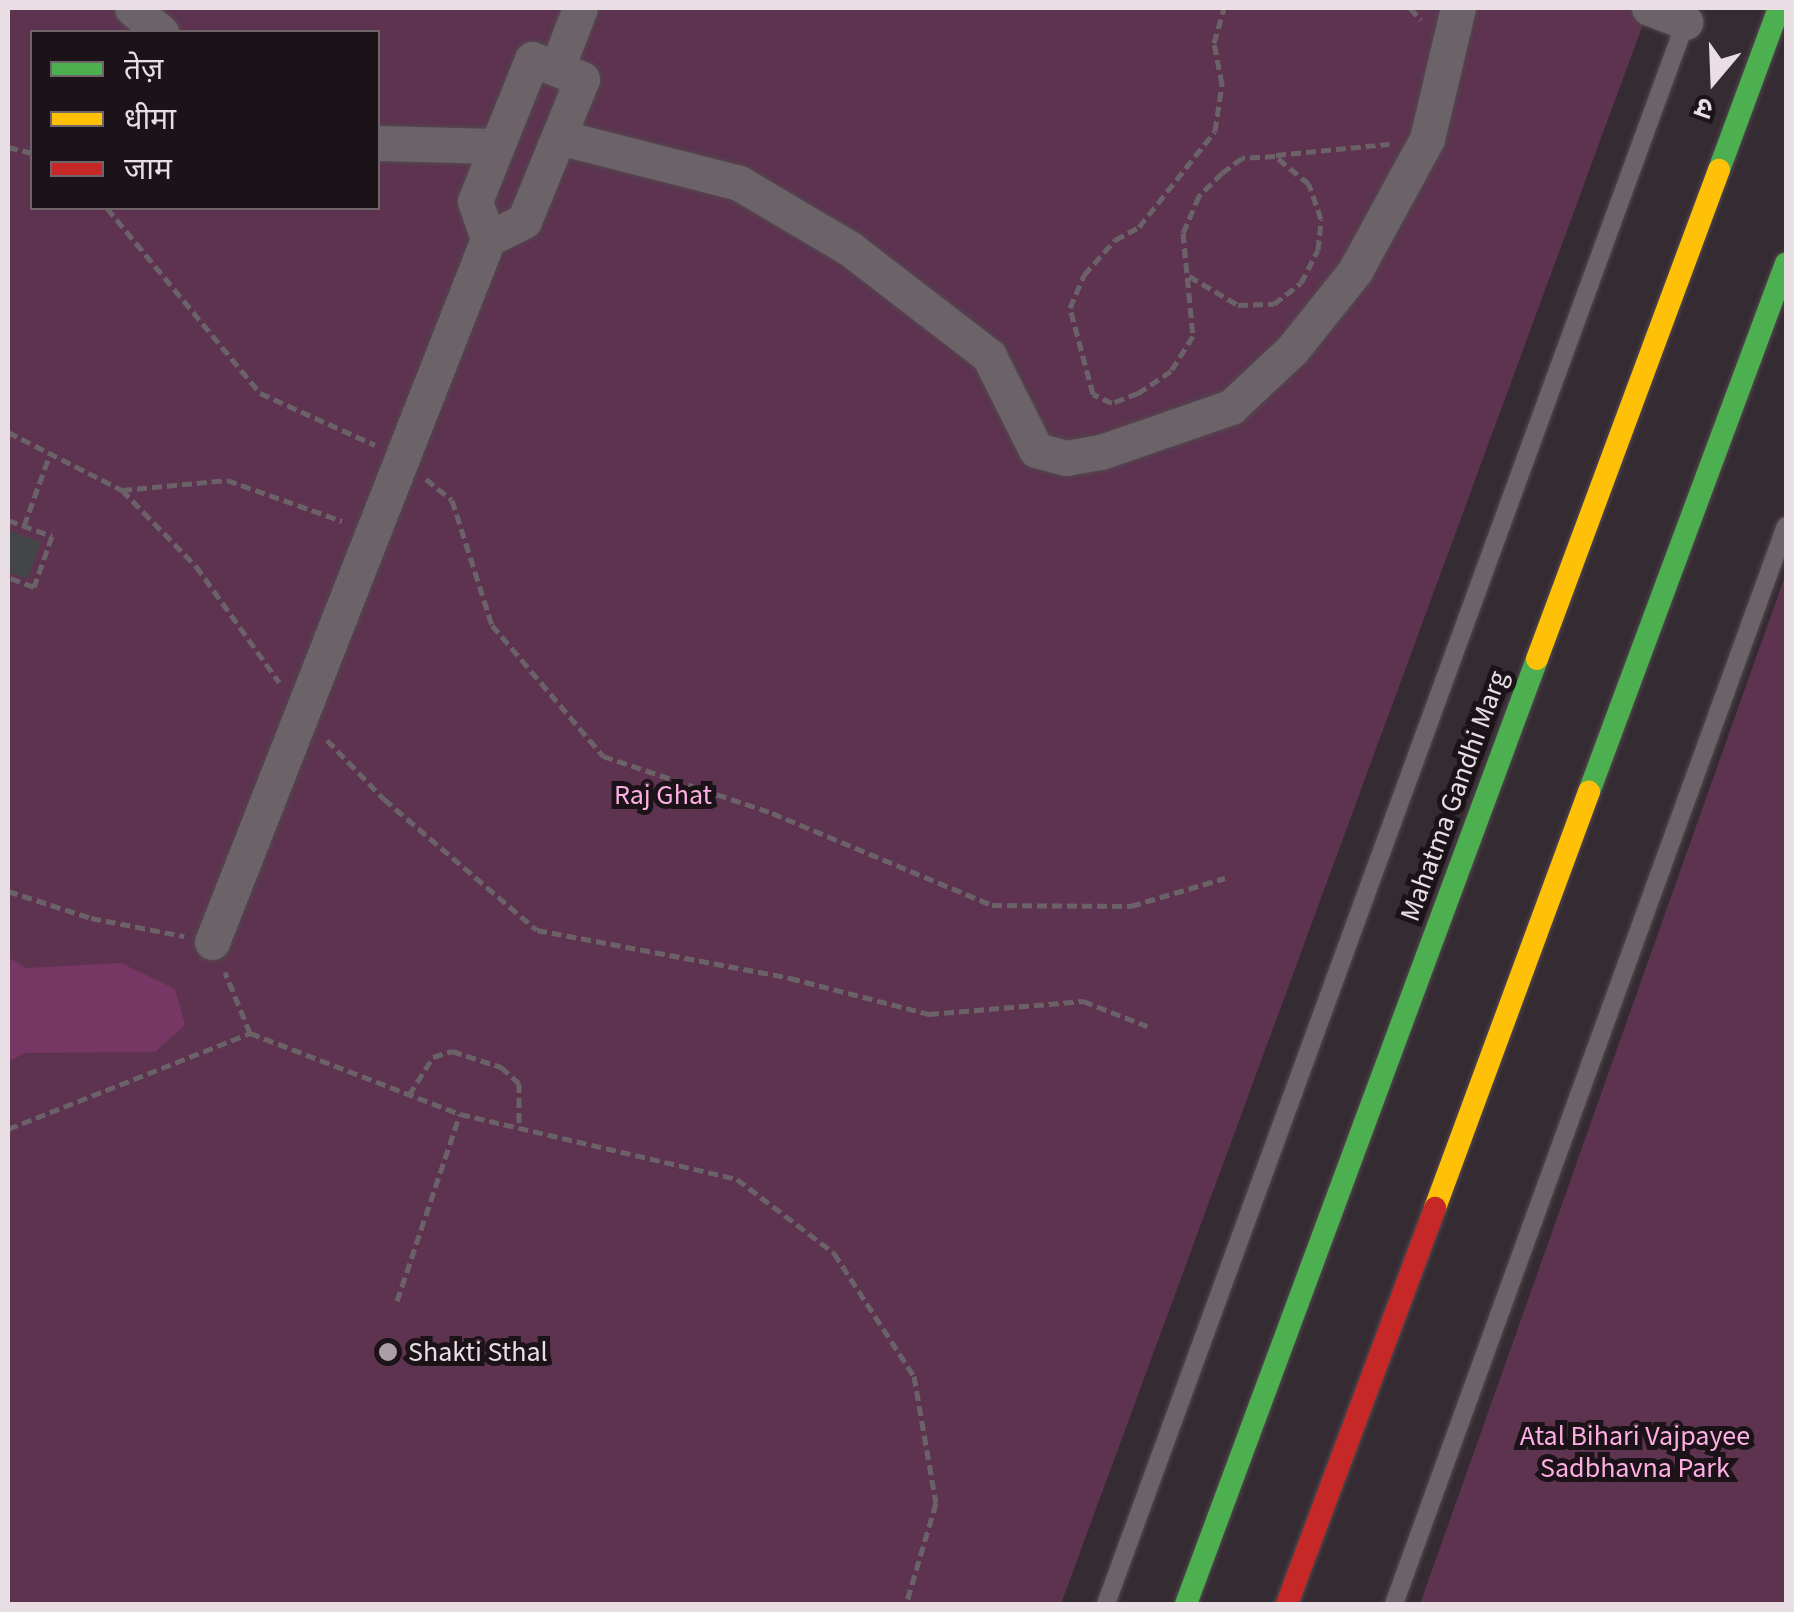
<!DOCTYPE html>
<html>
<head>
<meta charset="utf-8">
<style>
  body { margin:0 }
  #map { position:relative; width:1794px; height:1612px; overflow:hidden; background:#352b32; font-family:"Source Sans 3","Noto Sans Devanagari",sans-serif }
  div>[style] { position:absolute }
  .green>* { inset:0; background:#5d3350 }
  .water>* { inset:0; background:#763764 }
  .building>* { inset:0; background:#444546 }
  .path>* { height:5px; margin-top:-2.5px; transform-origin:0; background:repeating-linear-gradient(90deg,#6b6268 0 10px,transparent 0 15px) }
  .roads { filter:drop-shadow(0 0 2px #52494e) drop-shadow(0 0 2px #52494e) }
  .lane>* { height:18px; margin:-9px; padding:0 9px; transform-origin:9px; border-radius:9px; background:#6b6368 }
  .street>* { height:35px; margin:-17.5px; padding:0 17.5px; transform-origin:17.5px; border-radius:17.5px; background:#6b6368 }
  .fast>* { height:22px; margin:-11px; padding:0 11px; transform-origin:11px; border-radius:11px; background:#4caf50 }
  .slow>* { height:22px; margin:-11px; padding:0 11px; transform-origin:11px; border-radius:11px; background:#ffc107 }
  .jam>* { height:22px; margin:-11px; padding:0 11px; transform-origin:11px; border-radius:11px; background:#c62828 }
  .dots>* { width:28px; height:28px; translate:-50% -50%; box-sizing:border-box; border:5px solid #1b1318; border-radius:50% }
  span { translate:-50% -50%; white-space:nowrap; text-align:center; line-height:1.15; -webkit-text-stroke:10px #1b1318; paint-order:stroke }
  .park-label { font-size:28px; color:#feaee3 }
  .street-label { font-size:28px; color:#eadee5 }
  .poi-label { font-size:28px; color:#eadee5 }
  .left { translate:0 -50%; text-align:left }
  .frame { position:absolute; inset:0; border:10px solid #eadee5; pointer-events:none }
  .legend { position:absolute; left:30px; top:30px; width:350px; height:180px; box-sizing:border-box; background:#1b1318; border:2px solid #6e646a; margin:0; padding:12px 18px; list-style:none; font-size:30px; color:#eadee5 }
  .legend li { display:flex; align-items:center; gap:20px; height:50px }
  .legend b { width:50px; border:2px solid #6e646a }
  .north { position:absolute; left:1664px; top:30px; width:100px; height:100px; -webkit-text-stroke:8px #1b1318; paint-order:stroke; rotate:199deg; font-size:28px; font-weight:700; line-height:40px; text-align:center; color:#eadee5 }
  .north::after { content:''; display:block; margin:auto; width:35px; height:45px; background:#eadee5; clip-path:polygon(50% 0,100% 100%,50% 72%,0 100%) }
</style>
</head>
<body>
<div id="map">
  <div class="green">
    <i style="clip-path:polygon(evenodd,8px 8px,1649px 8px,1061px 1604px,8px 1604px,8px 8px,32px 32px,378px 32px,378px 208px,32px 208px,32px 32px)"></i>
    <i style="clip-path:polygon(1786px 573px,1786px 1604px,1420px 1604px)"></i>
  </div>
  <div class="water">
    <i style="clip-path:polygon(8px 957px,26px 968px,121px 963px,175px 989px,185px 1025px,155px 1052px,25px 1053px,8px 1062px)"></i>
  </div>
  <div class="building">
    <i style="clip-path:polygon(8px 530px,41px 542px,28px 579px,8px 572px)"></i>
  </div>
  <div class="path">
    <i style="left:1410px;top:8px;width:16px;rotate:47deg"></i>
    <i style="left:8px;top:147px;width:25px;rotate:14deg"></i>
    <i style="left:1276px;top:155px;width:114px;rotate:-5.6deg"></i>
    <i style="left:107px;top:208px;width:240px;rotate:50.4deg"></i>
    <i style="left:260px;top:393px;width:126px;rotate:24.3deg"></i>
    <i style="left:1189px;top:276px;width:57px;rotate:30.6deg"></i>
    <i style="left:1238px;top:305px;width:36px;rotate:-2deg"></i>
    <i style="left:1274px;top:304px;width:34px;rotate:-38deg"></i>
    <i style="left:1301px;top:283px;width:37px;rotate:-63deg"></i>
    <i style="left:1318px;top:250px;width:31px;rotate:-84deg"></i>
    <i style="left:1321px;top:219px;width:37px;rotate:-109deg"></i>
    <i style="left:1309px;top:184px;width:44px;rotate:-140.5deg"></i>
    <i style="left:1275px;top:156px;width:33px;rotate:177deg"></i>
    <i style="left:1242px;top:158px;width:25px;rotate:143deg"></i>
    <i style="left:1222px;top:173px;width:33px;rotate:135deg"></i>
    <i style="left:1199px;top:196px;width:40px;rotate:113.4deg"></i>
    <i style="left:1183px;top:233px;width:103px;rotate:84.5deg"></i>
    <i style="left:1193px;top:336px;width:41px;rotate:122.2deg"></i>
    <i style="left:1171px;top:371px;width:40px;rotate:146deg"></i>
    <i style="left:1138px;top:393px;width:28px;rotate:159deg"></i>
    <i style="left:1112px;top:403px;width:21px;rotate:-155deg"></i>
    <i style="left:1093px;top:394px;width:89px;rotate:-105deg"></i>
    <i style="left:1070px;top:308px;width:36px;rotate:-67deg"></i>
    <i style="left:1084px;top:275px;width:47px;rotate:-48.5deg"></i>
    <i style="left:1115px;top:240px;width:27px;rotate:-28deg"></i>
    <i style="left:1139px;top:227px;width:122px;rotate:-51.6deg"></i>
    <i style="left:1215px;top:131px;width:48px;rotate:-81.5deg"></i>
    <i style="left:1222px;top:84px;width:42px;rotate:-101deg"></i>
    <i style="left:1214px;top:43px;width:36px;rotate:-74deg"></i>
    <i style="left:8px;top:432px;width:128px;rotate:27deg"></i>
    <i style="left:122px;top:490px;width:106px;rotate:45.8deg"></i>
    <i style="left:196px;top:566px;width:143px;rotate:54.4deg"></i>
    <i style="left:426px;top:479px;width:33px;rotate:39deg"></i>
    <i style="left:452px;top:500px;width:131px;rotate:72.3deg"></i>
    <i style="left:492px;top:625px;width:172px;rotate:49.7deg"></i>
    <i style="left:603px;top:756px;width:178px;rotate:18.6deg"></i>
    <i style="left:772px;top:813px;width:238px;rotate:22.7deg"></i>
    <i style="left:992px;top:905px;width:139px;rotate:0.4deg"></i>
    <i style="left:1131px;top:906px;width:98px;rotate:-16.6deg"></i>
    <i style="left:122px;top:490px;width:105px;rotate:-5.4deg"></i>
    <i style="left:227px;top:480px;width:122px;rotate:19.6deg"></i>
    <i style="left:8px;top:520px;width:47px;rotate:20deg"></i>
    <i style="left:52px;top:536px;width:54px;rotate:109.4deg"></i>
    <i style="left:34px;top:587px;width:28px;rotate:-159deg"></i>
    <i style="left:24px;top:526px;width:77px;rotate:-70.1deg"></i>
    <i style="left:327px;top:740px;width:82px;rotate:46deg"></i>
    <i style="left:384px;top:799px;width:201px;rotate:40.6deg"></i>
    <i style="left:537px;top:930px;width:258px;rotate:10.7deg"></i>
    <i style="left:790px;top:978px;width:144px;rotate:14.5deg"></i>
    <i style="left:929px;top:1014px;width:155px;rotate:-4.8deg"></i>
    <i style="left:1083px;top:1001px;width:69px;rotate:21.3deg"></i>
    <i style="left:8px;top:891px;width:87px;rotate:18deg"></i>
    <i style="left:91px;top:918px;width:95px;rotate:11deg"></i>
    <i style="left:250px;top:1033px;width:225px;rotate:21.1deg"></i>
    <i style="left:460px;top:1114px;width:285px;rotate:13.2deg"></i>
    <i style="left:737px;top:1179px;width:122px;rotate:37.3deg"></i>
    <i style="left:834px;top:1253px;width:147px;rotate:57deg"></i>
    <i style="left:914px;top:1376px;width:129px;rotate:80.2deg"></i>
    <i style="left:936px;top:1503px;width:105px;rotate:106.5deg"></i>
    <i style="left:409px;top:1095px;width:45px;rotate:-57.7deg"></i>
    <i style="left:433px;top:1057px;width:20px;rotate:-18deg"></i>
    <i style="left:452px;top:1051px;width:52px;rotate:18.1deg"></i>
    <i style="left:501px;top:1067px;width:24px;rotate:42deg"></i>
    <i style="left:519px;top:1083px;width:44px;rotate:90deg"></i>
    <i style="left:8px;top:1129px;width:260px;rotate:-21.6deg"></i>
    <i style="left:250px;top:1033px;width:66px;rotate:-112.3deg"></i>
    <i style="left:397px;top:1301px;width:197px;rotate:-71.4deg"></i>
  </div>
  <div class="roads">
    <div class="lane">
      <i style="left:1106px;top:1604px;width:1689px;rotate:-69.88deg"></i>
      <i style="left:1394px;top:1604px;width:1147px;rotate:-70.02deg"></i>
    </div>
    <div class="street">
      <i style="left:132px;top:8px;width:38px;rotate:40deg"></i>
      <i style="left:1649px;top:8px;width:39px;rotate:21deg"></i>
      <i style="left:532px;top:59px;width:54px;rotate:21.8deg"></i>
      <i style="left:582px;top:79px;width:153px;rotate:112.2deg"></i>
      <i style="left:524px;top:221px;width:40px;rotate:153.4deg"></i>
      <i style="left:488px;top:239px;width:40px;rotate:-108.9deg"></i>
      <i style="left:475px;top:201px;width:153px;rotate:-68.1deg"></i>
      <i style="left:557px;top:68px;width:64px;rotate:-69deg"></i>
      <i style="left:559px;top:137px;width:186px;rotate:14.3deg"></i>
      <i style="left:739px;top:183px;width:128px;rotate:30.6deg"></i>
      <i style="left:849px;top:248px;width:177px;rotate:37.6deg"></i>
      <i style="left:989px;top:356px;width:105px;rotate:63.4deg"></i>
      <i style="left:1036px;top:450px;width:31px;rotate:15deg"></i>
      <i style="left:1066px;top:458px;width:36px;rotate:-10deg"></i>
      <i style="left:1101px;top:452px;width:138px;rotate:-19.1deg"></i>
      <i style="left:1231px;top:407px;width:83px;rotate:-43.1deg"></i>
      <i style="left:1292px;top:350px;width:101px;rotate:-51.4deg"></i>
      <i style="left:1355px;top:271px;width:150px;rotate:-61.4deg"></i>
      <i style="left:1427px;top:139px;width:135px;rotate:-76.7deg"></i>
      <i style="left:378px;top:143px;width:119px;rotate:1.4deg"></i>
      <i style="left:212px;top:942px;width:755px;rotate:-68.56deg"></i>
    </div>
    <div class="fast">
      <i style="left:1719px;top:170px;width:173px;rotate:-69.7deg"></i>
      <i style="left:1589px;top:792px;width:564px;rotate:-69.57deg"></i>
      <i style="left:1186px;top:1604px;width:1008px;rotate:-69.62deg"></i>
    </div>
    <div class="slow">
      <i style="left:1537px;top:659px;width:522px;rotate:-69.59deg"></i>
      <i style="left:1435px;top:1208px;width:444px;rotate:-69.7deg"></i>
    </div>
    <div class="jam">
      <i style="left:1287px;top:1604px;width:423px;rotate:-69.5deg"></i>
    </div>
  </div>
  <div class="dots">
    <i style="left:388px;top:1352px;background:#ab9fa6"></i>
  </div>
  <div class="park-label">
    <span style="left:663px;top:795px">Raj Ghat</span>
    <span style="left:1635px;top:1452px">Atal Bihari Vajpayee<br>Sadbhavna Park</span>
  </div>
  <div class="street-label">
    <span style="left:1454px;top:796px;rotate:-70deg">Mahatma Gandhi Marg</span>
  </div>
  <div class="poi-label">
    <span class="left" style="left:408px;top:1352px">Shakti Sthal</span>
  </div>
  <div class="frame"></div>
  <ul class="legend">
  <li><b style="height:12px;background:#4caf50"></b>तेज़</li>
  <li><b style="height:12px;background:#ffc107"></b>धीमा</li>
  <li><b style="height:12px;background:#c62828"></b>जाम</li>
  </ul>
  <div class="north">उ</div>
</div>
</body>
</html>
